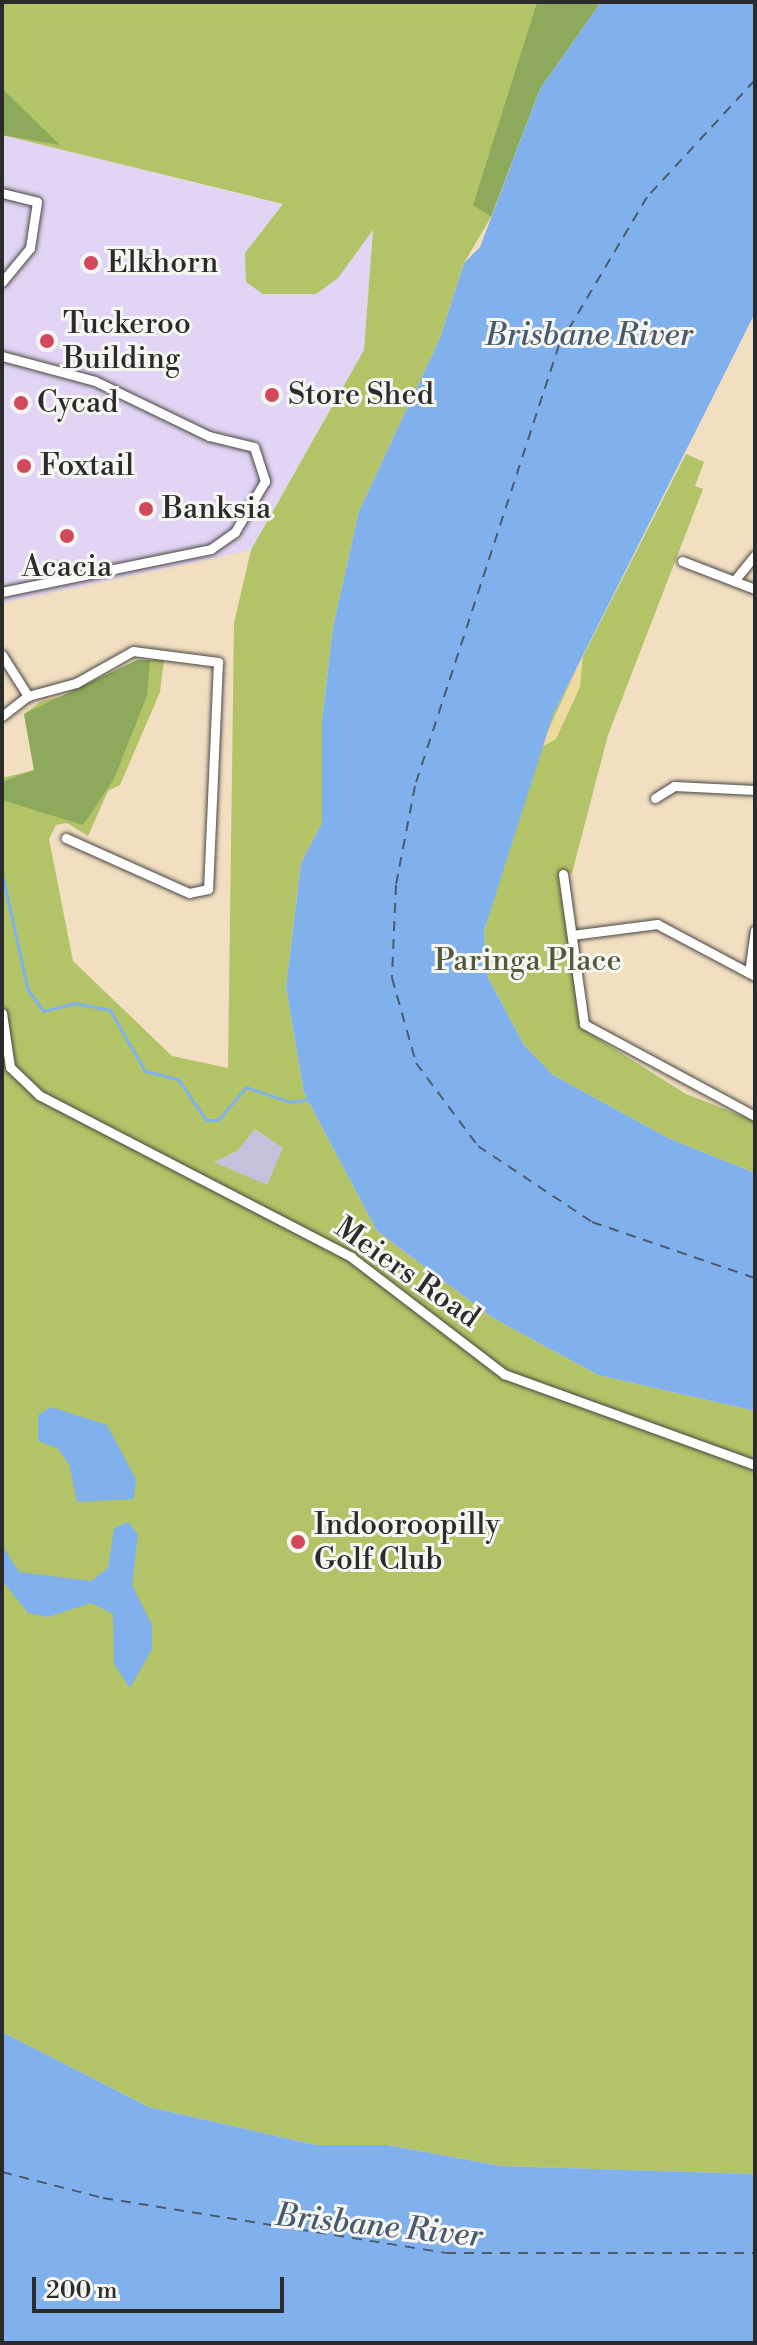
<!DOCTYPE html>
<html>
<head>
<meta charset="utf-8">
<style>
  body { margin:0 }
  #map { position:relative; width:757px; height:2345px; overflow:hidden; background:#f2dfc2; font-family:"Libre Bodoni",serif }
  div>[style] { position:absolute }
  .built>* { inset:0; background:#e1d4f4 }
  .industrial>* { inset:0; background:#c5c0db }
  .green>* { inset:0; background:#b2c467 }
  .forest>* { inset:0; background:#8daa5c }
  .sand>* { inset:0; background:#eeda9e }
  .water>* { inset:0; background:#81b1ec }
  .stream>* { height:3px; margin:-1.5px; padding:0 1.5px; transform-origin:1.5px; border-radius:1.5px; background:#81b1ec }
  .ferry>* { height:2px; margin-top:-1px; transform-origin:0; background:repeating-linear-gradient(90deg,#495a6f 0 10px,transparent 0 18px) }
  .roads { filter:drop-shadow(0 0 2px #494642) drop-shadow(0 0 2px #494642) }
  .minor>* { height:9px; margin:-4.5px; padding:0 4.5px; transform-origin:4.5px; border-radius:4.5px; background:#fff }
  .dots>* { width:22px; height:22px; translate:-50% -50%; box-sizing:border-box; border:4px solid #f6f6f2; border-radius:50% }
  span { translate:-50% -50%; white-space:nowrap; text-align:center; line-height:1.15; -webkit-text-stroke:6px #f6f6f2; paint-order:stroke }
  .poi-label { font-size:30px; color:#2b2b2b }
  .left { translate:0 -50%; text-align:left }
  .park-label { font-size:30px; color:#54593d }
  .street-label { font-size:30px; color:#2b2b2b }
  .water-label { font-size:32px; color:#495a6f; font-style:italic }
  .frame { position:absolute; inset:0; border:4px solid #2b2b2b; pointer-events:none }
  .scale { position:absolute; left:32px; top:2277px; width:252px; height:36px; box-sizing:border-box; border:4px solid #2b2b2b; border-top:0; padding-left:10px; font-size:24px; line-height:28px; white-space:nowrap; color:#2b2b2b; -webkit-text-stroke:6px #f6f6f2; paint-order:stroke }
</style>
</head>
<body>
<div id="map">
  <div class="built">
    <i style="clip-path:polygon(2px 135px,373px 227px,364px 350px,251px 550px,2px 603px)"></i>
  </div>
  <div class="industrial">
    <i style="clip-path:polygon(255px 1129px,284px 1148px,267px 1186px,214px 1162px,237px 1151px)"></i>
  </div>
  <div class="green">
    <i style="clip-path:polygon(evenodd,2px 2px,537px 2px,474px 205px,491px 217px,464px 263px,440px 338px,359px 511px,333px 627px,322px 720px,322px 823px,301px 863px,286px 987px,304px 1093px,377px 1231px,493px 1318px,598px 1375px,755px 1411px,755px 2174px,501px 2166px,388px 2145px,316px 2145px,149px 2107px,2px 2032px,2px 778px,34px 770px,24px 714px,40px 702px,81px 691px,137px 660px,164px 660px,160px 692px,120px 785px,108px 791px,88px 836px,67px 823px,56px 825px,49px 839px,73px 961px,172px 1056px,228px 1068px,234px 623px,251px 550px,364px 350px,373px 230px,338px 278px,316px 294px,263px 294px,246px 282px,245px 253px,283px 204px,2px 135px,2px 2px,255px 1129px,283px 1148px,267px 1185px,214px 1162px,237px 1151px,255px 1129px)"></i>
    <i style="clip-path:polygon(686px 454px,704px 462px,695px 486px,703px 489px,608px 735px,572px 873px,558px 875px,581px 1028px,686px 1094px,755px 1121px,755px 1173px,670px 1139px,553px 1075px,524px 1045px,488px 978px,484px 932px,522px 794px,553px 715px)"></i>
  </div>
  <div class="forest">
    <i style="clip-path:polygon(537px 2px,601px 2px,540px 89px,491px 217px,473px 205px)"></i>
    <i style="clip-path:polygon(2px 88px,15px 101px,60px 145px,2px 135px)"></i>
    <i style="clip-path:polygon(137px 660px,150px 660px,147px 696px,114px 779px,83px 825px,2px 800px,2px 782px,34px 770px,24px 714px)"></i>
  </div>
  <div class="sand">
    <i style="clip-path:polygon(583px 655px,580px 687px,556px 739px,540px 748px)"></i>
  </div>
  <div class="water">
    <i style="clip-path:polygon(601px 2px,755px 2px,755px 313px,553px 715px,484px 931px,488px 978px,524px 1045px,553px 1075px,670px 1139px,755px 1173px,755px 1411px,598px 1375px,493px 1318px,377px 1231px,304px 1093px,286px 987px,301px 863px,322px 823px,322px 720px,333px 627px,359px 511px,440px 338px,464px 263px,480px 247px,540px 89px)"></i>
    <i style="clip-path:polygon(51px 1407px,107px 1425px,136px 1479px,134px 1499px,77px 1502px,69px 1464px,57px 1448px,38px 1441px,38px 1415px)"></i>
    <i style="clip-path:polygon(128px 1522px,138px 1534px,132px 1585px,152px 1625px,152px 1649px,130px 1688px,114px 1664px,113px 1614px,91px 1603px,48px 1617px,28px 1613px,2px 1580px,2px 1545px,19px 1572px,91px 1581px,108px 1568px,114px 1528px)"></i>
    <i style="clip-path:polygon(2px 2032px,149px 2107px,316px 2145px,388px 2145px,501px 2166px,755px 2174px,755px 2343px,2px 2343px)"></i>
  </div>
  <div class="stream">
    <i style="left:2px;top:874px;width:119px;rotate:77.4deg"></i>
    <i style="left:28px;top:990px;width:26px;rotate:54deg"></i>
    <i style="left:43px;top:1011px;width:32px;rotate:-14deg"></i>
    <i style="left:74px;top:1003px;width:37px;rotate:11deg"></i>
    <i style="left:110px;top:1010px;width:70px;rotate:60.2deg"></i>
    <i style="left:145px;top:1071px;width:34px;rotate:14deg"></i>
    <i style="left:178px;top:1079px;width:50px;rotate:55.7deg"></i>
    <i style="left:206px;top:1120px;width:12px"></i>
    <i style="left:218px;top:1120px;width:43px;rotate:-49.7deg"></i>
    <i style="left:246px;top:1087px;width:46px;rotate:18.8deg"></i>
    <i style="left:290px;top:1102px;width:21px;rotate:-8deg"></i>
  </div>
  <div class="ferry">
    <i style="left:755px;top:80px;width:159px;rotate:132.7deg"></i>
    <i style="left:647px;top:197px;width:172px;rotate:120.7deg"></i>
    <i style="left:559px;top:345px;width:464px;rotate:108.1deg"></i>
    <i style="left:415px;top:786px;width:101px;rotate:100.9deg"></i>
    <i style="left:396px;top:885px;width:93px;rotate:92.5deg"></i>
    <i style="left:392px;top:978px;width:88px;rotate:74.2deg"></i>
    <i style="left:416px;top:1063px;width:104px;rotate:53.2deg"></i>
    <i style="left:478px;top:1146px;width:137px;rotate:33.7deg"></i>
    <i style="left:592px;top:1222px;width:172px;rotate:19deg"></i>
    <i style="left:2px;top:2172px;width:104px;rotate:14.4deg"></i>
    <i style="left:103px;top:2198px;width:347px;rotate:9.1deg"></i>
    <i style="left:446px;top:2253px;width:309px"></i>
  </div>
  <div class="roads">
    <div class="minor">
      <i style="left:2px;top:193px;width:36px;rotate:14deg"></i>
      <i style="left:37px;top:202px;width:47px;rotate:98.7deg"></i>
      <i style="left:30px;top:248px;width:44px;rotate:129.5deg"></i>
      <i style="left:2px;top:356px;width:96px;rotate:15deg"></i>
      <i style="left:95px;top:381px;width:127px;rotate:25.8deg"></i>
      <i style="left:209px;top:436px;width:46px;rotate:13.7deg"></i>
      <i style="left:254px;top:447px;width:36px;rotate:72deg"></i>
      <i style="left:265px;top:481px;width:59px;rotate:120.5deg"></i>
      <i style="left:235px;top:532px;width:29px;rotate:145deg"></i>
      <i style="left:211px;top:549px;width:213px;rotate:168.4deg"></i>
      <i style="left:682px;top:561px;width:78px;rotate:21deg"></i>
      <i style="left:734px;top:581px;width:33px;rotate:-51deg"></i>
      <i style="left:2px;top:655px;width:49px;rotate:57.6deg"></i>
      <i style="left:2px;top:716px;width:33px;rotate:-38deg"></i>
      <i style="left:28px;top:696px;width:50px;rotate:-15.2deg"></i>
      <i style="left:76px;top:683px;width:65px;rotate:-29.3deg"></i>
      <i style="left:133px;top:651px;width:86px;rotate:7.4deg"></i>
      <i style="left:218px;top:662px;width:227px;rotate:92.5deg"></i>
      <i style="left:208px;top:889px;width:19px;rotate:168deg"></i>
      <i style="left:189px;top:893px;width:135px;rotate:-155.9deg"></i>
      <i style="left:655px;top:798px;width:22px;rotate:-32deg"></i>
      <i style="left:674px;top:786px;width:81px;rotate:2.8deg"></i>
      <i style="left:563px;top:874px;width:151px;rotate:82deg"></i>
      <i style="left:584px;top:1024px;width:194px;rotate:28.3deg"></i>
      <i style="left:572px;top:935px;width:86px;rotate:-7.4deg"></i>
      <i style="left:657px;top:924px;width:111px;rotate:28deg"></i>
      <i style="left:749px;top:973px;width:43px;rotate:-82.1deg"></i>
      <i style="left:2px;top:1013px;width:55px;rotate:81.6deg"></i>
      <i style="left:10px;top:1067px;width:40px;rotate:44deg"></i>
      <i style="left:39px;top:1095px;width:352px;rotate:27.4deg"></i>
      <i style="left:351px;top:1257px;width:193px;rotate:37.4deg"></i>
      <i style="left:504px;top:1374px;width:267px;rotate:19.9deg"></i>
    </div>
  </div>
  <div class="dots">
    <i style="left:91px;top:263px;background:#d1495b"></i>
    <i style="left:47px;top:341px;background:#d1495b"></i>
    <i style="left:272px;top:395px;background:#d1495b"></i>
    <i style="left:21px;top:403px;background:#d1495b"></i>
    <i style="left:24px;top:466px;background:#d1495b"></i>
    <i style="left:146px;top:509px;background:#d1495b"></i>
    <i style="left:67px;top:536px;background:#d1495b"></i>
    <i style="left:298px;top:1542px;background:#d1495b"></i>
  </div>
  <div class="poi-label">
    <span class="left" style="left:107px;top:263px">Elkhorn</span>
    <span class="left" style="left:63px;top:341px">Tuckeroo<br>Building</span>
    <span class="left" style="left:288px;top:395px">Store Shed</span>
    <span class="left" style="left:37px;top:403px">Cycad</span>
    <span class="left" style="left:40px;top:466px">Foxtail</span>
    <span class="left" style="left:162px;top:509px">Banksia</span>
    <span style="left:67px;top:567px">Acacia</span>
    <span class="left" style="left:314px;top:1542px">Indooroopilly<br>Golf Club</span>
  </div>
  <div class="park-label">
    <span style="left:528px;top:961px">Paringa Place</span>
  </div>
  <div class="street-label">
    <span style="left:407px;top:1273px;rotate:35deg">Meiers Road</span>
  </div>
  <div class="water-label">
    <span style="left:589px;top:335px">Brisbane River</span>
    <span style="left:379px;top:2226px;rotate:6deg">Brisbane River</span>
  </div>
  <div class="frame"></div>
  <div class="scale">200 m</div>
</div>
</body>
</html>
